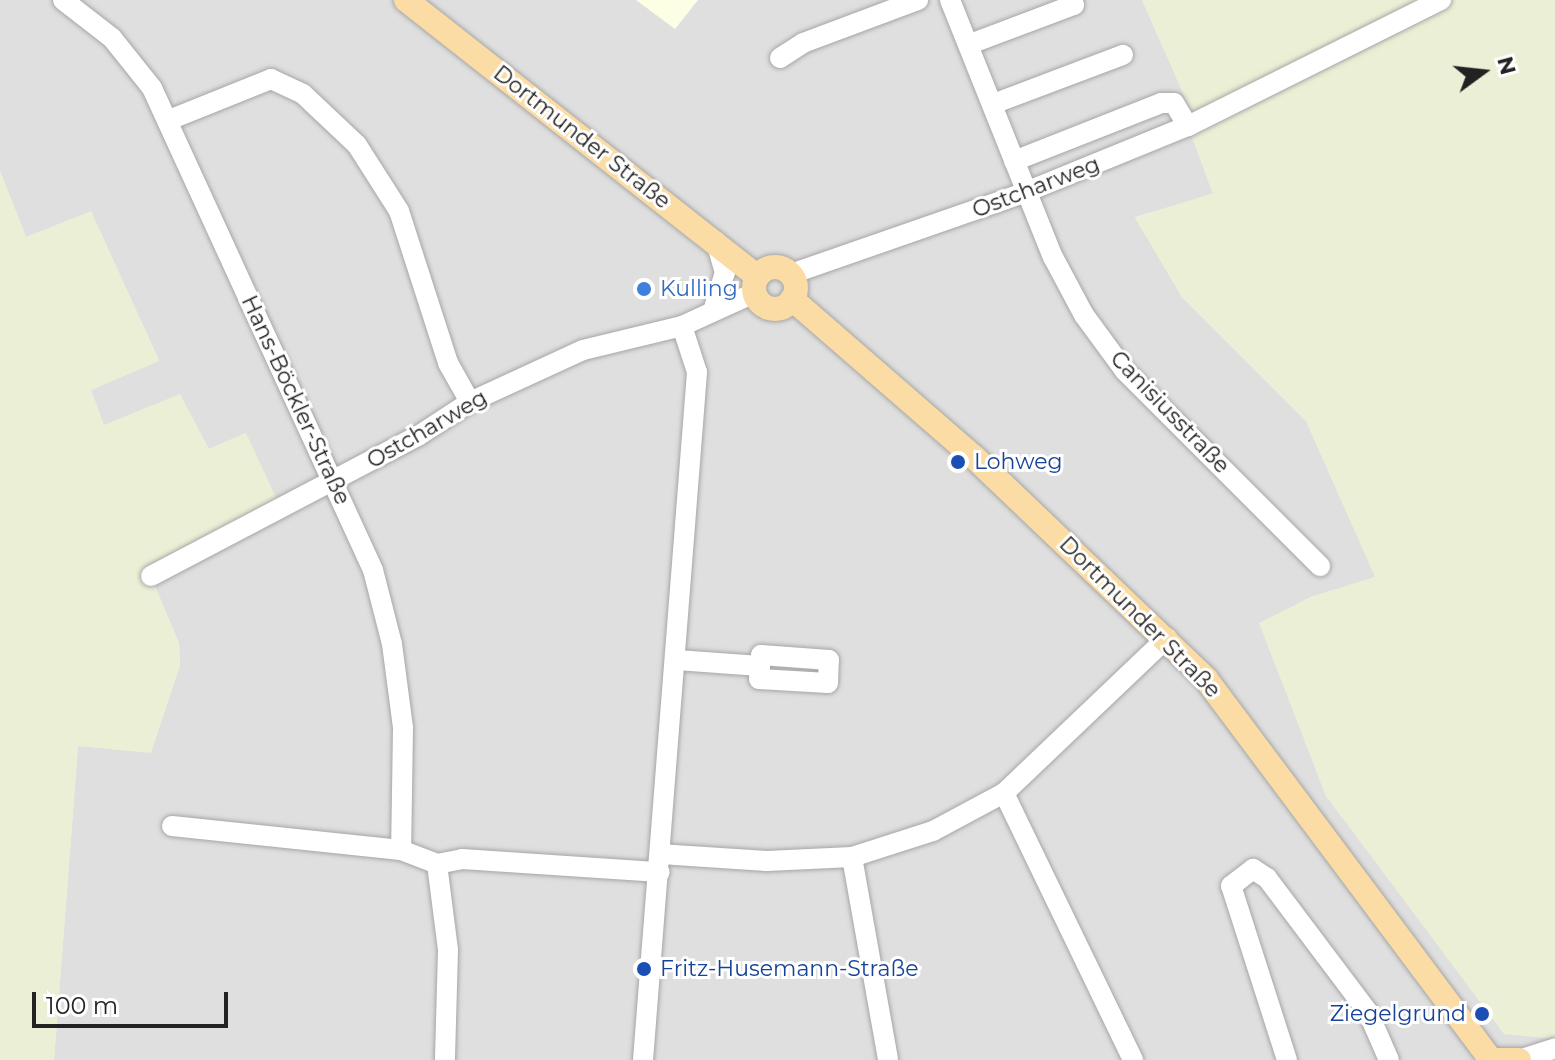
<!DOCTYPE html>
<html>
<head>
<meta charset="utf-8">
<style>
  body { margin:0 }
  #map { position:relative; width:1555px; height:1060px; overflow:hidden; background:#f2efe9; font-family:Montserrat,sans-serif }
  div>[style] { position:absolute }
  .residential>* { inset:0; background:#e0dfdf }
  .education>* { inset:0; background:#fdffe5 }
  .farmland>* { inset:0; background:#ebefd5 }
  .roads { filter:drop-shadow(0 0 2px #a6a6a6) drop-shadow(0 0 2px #a6a6a6) }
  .minor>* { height:20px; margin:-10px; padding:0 10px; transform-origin:10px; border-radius:10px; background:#fff }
  .major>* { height:24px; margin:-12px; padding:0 12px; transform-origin:12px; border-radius:12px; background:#fbdca4 }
  .major>.ring { margin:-12px; padding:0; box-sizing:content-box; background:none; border:24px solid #fbdca4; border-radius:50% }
  .dots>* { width:22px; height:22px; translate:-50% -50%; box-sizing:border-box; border:4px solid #fff; border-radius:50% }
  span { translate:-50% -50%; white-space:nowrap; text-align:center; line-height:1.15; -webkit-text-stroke:6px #fff; paint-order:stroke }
  .street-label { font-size:22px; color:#222 }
  .shop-label { font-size:22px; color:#366cbe }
  .left { translate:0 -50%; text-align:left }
  .transit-label { font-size:22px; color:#164399 }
  .right { translate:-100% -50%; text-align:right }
  .north { position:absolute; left:1443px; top:32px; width:80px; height:80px; -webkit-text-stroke:6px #fff; paint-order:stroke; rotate:75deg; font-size:22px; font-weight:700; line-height:32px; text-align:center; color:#222 }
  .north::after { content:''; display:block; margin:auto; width:28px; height:36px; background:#222; clip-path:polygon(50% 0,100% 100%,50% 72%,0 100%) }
  .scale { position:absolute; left:32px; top:992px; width:196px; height:36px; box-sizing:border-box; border:4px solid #222; border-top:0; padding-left:10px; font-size:24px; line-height:28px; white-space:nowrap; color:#222; -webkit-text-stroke:6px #fff; paint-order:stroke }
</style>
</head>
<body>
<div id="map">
  <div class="residential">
    <i style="clip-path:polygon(0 0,1142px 0,1199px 129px,1191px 134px,1213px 194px,1135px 217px,1182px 297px,1306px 421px,1376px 577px,1311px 597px,1260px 623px,1326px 796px,1357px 837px,1555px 1039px,1555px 1060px,54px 1060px,78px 746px,151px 752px,180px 665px,179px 643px,149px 572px,246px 433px,209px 449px,104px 426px,91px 390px,159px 360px,91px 212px,26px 237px,0 171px)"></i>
  </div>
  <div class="education">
    <i style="clip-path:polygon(636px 0,698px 0,675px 29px)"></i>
  </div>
  <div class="farmland">
    <i style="clip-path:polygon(1142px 0,1555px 0,1555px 1039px,1504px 1034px,1326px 796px,1259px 623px,1311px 597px,1375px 577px,1306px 421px,1182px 297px,1135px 218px,1213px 193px,1191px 134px,1199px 129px)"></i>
    <i style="clip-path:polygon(0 171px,26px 237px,91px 211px,159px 361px,91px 390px,104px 425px,180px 394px,209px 449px,246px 433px,279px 504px,149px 572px,179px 644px,180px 665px,151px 753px,78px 746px,54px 1060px,0 1060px)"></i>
  </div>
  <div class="roads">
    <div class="minor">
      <i style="left:63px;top:0;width:62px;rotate:37.8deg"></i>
      <i style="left:112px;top:38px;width:64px;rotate:51.3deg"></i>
      <i style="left:152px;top:88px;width:530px;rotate:65.37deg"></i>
      <i style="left:373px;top:570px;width:76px;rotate:75.6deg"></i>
      <i style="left:392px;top:644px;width:85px;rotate:82.5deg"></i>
      <i style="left:403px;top:728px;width:122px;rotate:90.9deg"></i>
      <i style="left:950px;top:0;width:277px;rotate:68.2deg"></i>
      <i style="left:1053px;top:257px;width:66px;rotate:61.9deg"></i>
      <i style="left:1084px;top:315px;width:69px;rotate:53.8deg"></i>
      <i style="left:1125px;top:371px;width:276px;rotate:45deg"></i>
      <i style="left:970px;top:44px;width:111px;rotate:-20.6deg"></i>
      <i style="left:1074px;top:5px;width:5px;rotate:-112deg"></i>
      <i style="left:780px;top:58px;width:27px;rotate:-33deg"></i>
      <i style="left:803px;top:43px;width:123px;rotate:-20.5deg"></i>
      <i style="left:993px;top:104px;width:139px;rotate:-20.7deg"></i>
      <i style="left:169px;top:120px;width:110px;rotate:-21.9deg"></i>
      <i style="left:271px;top:79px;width:35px;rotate:25deg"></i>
      <i style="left:303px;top:94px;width:74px;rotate:43.4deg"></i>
      <i style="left:357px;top:145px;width:78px;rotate:57.5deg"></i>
      <i style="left:399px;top:211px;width:160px;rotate:72.1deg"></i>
      <i style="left:448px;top:363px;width:45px;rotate:60.6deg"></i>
      <i style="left:1014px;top:161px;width:158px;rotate:-21.5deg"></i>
      <i style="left:1161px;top:103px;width:13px"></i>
      <i style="left:1174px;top:103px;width:27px;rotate:59deg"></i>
      <i style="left:791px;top:274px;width:249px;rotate:-19.2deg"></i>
      <i style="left:1026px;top:192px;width:175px;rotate:-22.2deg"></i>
      <i style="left:1188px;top:126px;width:283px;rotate:-26.5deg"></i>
      <i style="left:714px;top:308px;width:37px;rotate:-73deg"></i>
      <i style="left:725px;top:273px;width:33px;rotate:-106deg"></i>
      <i style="left:151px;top:576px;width:301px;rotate:-27.7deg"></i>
      <i style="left:418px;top:436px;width:62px;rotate:-33.2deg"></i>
      <i style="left:470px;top:402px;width:124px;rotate:-24.7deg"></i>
      <i style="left:583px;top:350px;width:102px;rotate:-13.6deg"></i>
      <i style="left:682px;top:326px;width:79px;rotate:-24.6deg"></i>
      <i style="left:677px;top:660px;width:83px;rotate:4.1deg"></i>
      <i style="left:760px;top:666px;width:13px;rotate:94deg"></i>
      <i style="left:759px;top:679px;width:69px;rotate:3.3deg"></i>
      <i style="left:828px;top:683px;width:23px;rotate:-88deg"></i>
      <i style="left:829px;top:660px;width:68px;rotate:-175.8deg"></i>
      <i style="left:761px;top:655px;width:11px;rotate:95deg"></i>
      <i style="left:1004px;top:793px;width:297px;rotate:64.2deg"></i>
      <i style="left:172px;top:826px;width:230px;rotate:6deg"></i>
      <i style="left:401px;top:850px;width:39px;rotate:21deg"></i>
      <i style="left:437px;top:864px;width:25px;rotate:-11deg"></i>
      <i style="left:462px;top:859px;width:198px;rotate:3.8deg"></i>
      <i style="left:661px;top:854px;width:106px;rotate:3.8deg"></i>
      <i style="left:767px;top:861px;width:85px;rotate:-2.7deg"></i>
      <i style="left:852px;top:857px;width:85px;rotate:-17.8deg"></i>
      <i style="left:933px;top:831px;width:81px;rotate:-28.2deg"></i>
      <i style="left:1004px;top:793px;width:225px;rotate:-43.6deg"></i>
      <i style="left:852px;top:857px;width:206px;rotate:79.9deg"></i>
      <i style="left:437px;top:864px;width:87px;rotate:82.7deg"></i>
      <i style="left:448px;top:950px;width:110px;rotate:91.6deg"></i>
      <i style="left:643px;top:1060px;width:690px;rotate:-85.51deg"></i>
      <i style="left:697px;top:372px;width:48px;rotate:-108.1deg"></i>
      <i style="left:1287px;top:1060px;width:183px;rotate:-107.8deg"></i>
      <i style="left:1231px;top:886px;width:28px;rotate:-38deg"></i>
      <i style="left:1253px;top:869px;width:17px;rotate:33deg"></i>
      <i style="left:1267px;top:878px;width:168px;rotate:53deg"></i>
      <i style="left:1368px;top:1012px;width:52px;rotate:66.4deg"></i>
      <i style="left:1519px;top:1060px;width:38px;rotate:-18deg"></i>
    </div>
    <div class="major">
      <i style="left:406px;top:0;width:447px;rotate:38.2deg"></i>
      <i class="ring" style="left:754px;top:267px;width:18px;height:18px"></i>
      <i style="left:792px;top:299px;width:242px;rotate:41deg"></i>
      <i style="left:975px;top:458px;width:320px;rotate:43.7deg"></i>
      <i style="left:1206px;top:679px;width:476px;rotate:53.2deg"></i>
      <i style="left:1496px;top:1060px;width:23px"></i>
    </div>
  </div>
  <div class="dots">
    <i style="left:644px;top:289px;background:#3f7fe0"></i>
    <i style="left:958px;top:462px;background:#1a4fb4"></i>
    <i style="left:644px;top:969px;background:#1a4fb4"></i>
    <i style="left:1482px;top:1014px;background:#1a4fb4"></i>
  </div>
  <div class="street-label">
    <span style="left:582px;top:137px;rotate:38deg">Dortmunder Straße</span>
    <span style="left:1036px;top:187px;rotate:-21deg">Ostcharweg</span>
    <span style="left:296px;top:400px;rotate:65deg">Hans-Böckler-Straße</span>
    <span style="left:1170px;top:412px;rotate:46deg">Canisiusstraße</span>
    <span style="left:427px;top:429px;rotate:-30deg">Ostcharweg</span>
    <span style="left:1140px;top:617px;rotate:45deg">Dortmunder Straße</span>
  </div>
  <div class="shop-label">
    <span class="left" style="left:660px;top:289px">Kulling</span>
  </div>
  <div class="transit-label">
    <span class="left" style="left:974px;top:462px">Lohweg</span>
    <span class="left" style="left:660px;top:969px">Fritz-Husemann-Straße</span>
    <span class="right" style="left:1466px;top:1014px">Ziegelgrund</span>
  </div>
  <div class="north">N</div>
  <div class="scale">100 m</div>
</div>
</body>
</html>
